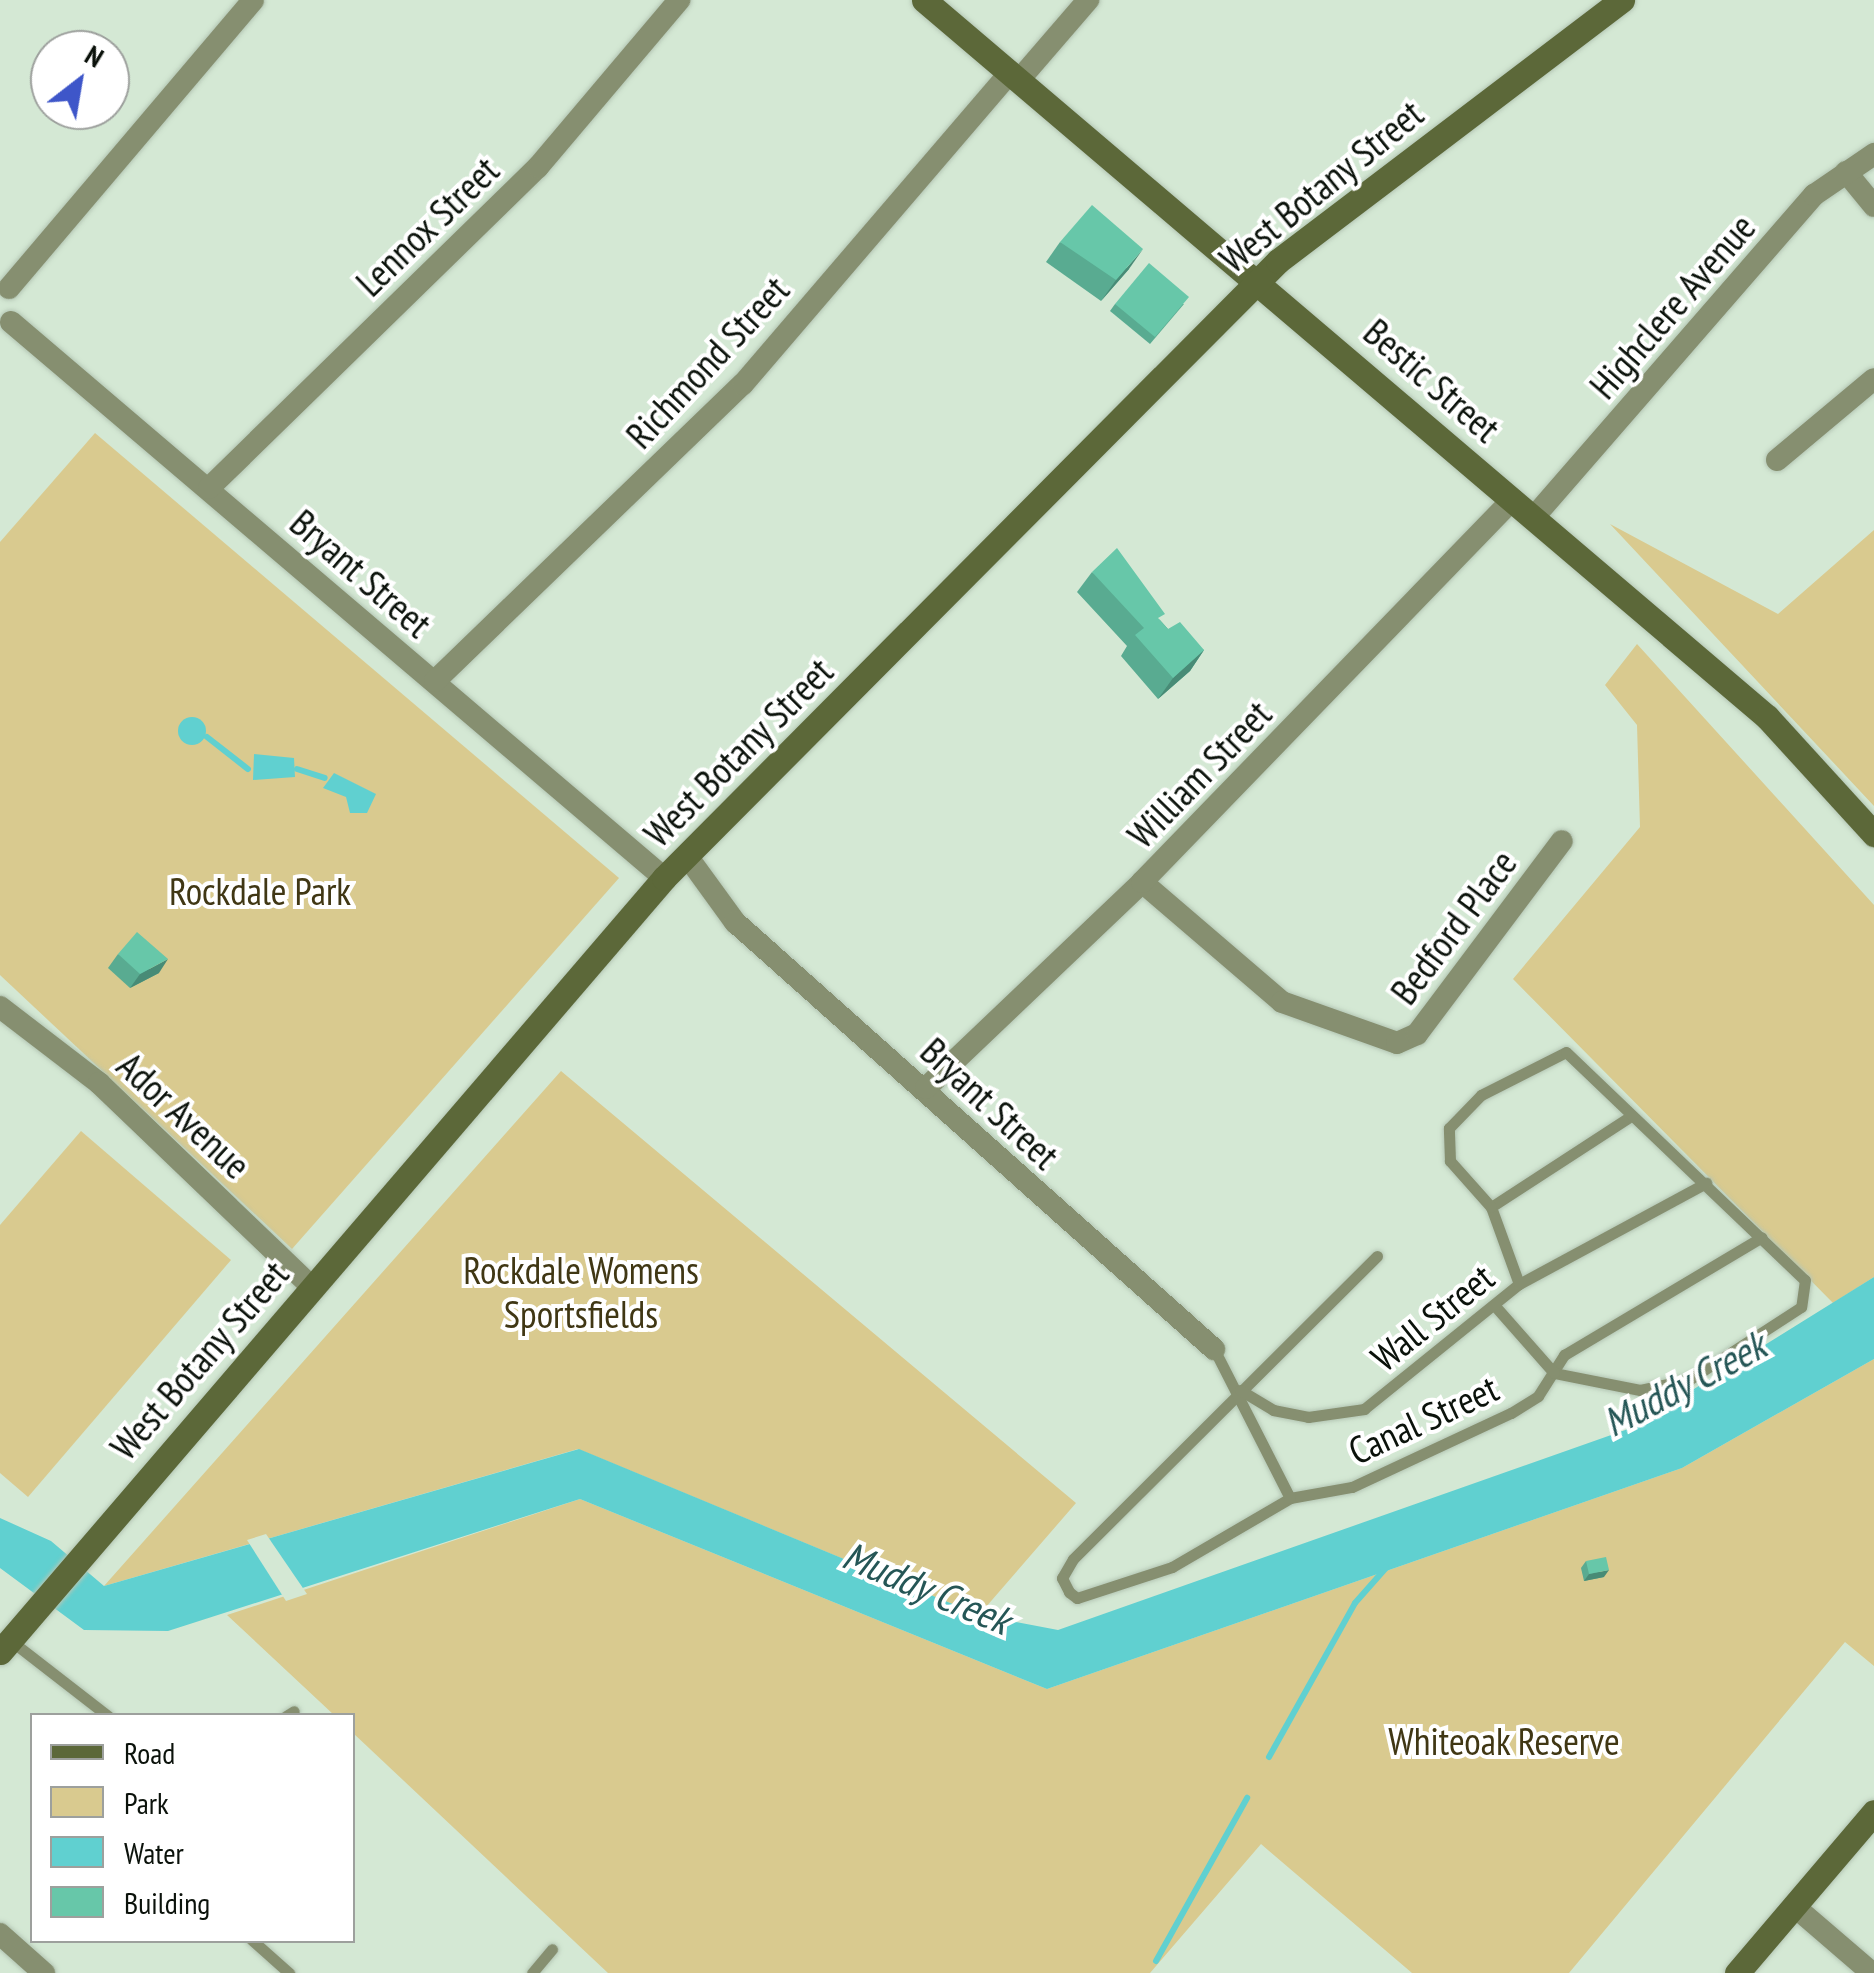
<!DOCTYPE html>
<html>
<head>
<meta charset="utf-8">
<style>
  body { margin:0 }
  #map { position:relative; width:1874px; height:1973px; overflow:hidden; background:#d4e8d4; font-family:"PT Sans Narrow",sans-serif }
  div>[style] { position:absolute }
  .green>* { inset:0; background:#d9ca8f }
  .water>* { inset:0; background:#60d0d0 }
  .round { border-radius:50% }
  .pier>* { inset:0; background:#d4e8d4 }
  .stream>* { height:6px; margin:-3px; padding:0 3px; transform-origin:3px; border-radius:3px; background:#60d0d0 }
  .roads { filter:drop-shadow(0 0 2px #b4c6b4) drop-shadow(0 0 2px #b4c6b4) }
  .lane>* { height:11px; margin:-5.5px; padding:0 5.5px; transform-origin:5.5px; border-radius:5.5px; background:#868f70 }
  .street>* { height:22px; margin:-11px; padding:0 11px; transform-origin:11px; border-radius:11px; background:#868f70 }
  .secondary>* { height:25px; margin:-12.5px; padding:0 12.5px; transform-origin:12.5px; border-radius:12.5px; background:#5c6839 }
  .wall>* { inset:0; background:#59ab91 }
  .shaded-wall>* { inset:0; background:#488b76 }
  .building>* { inset:0; background:#67c7a9 }
  span { translate:-50% -50%; white-space:nowrap; text-align:center; line-height:1.15; -webkit-text-stroke:8px #fff; paint-order:stroke }
  .street-label { font-size:38px; color:#0b120b }
  .park-label { font-size:38px; color:#403714 }
  .water-label { font-size:40px; color:#255656; font-style:italic }
  .legend { position:absolute; left:30px; top:1713px; width:325px; height:230px; box-sizing:border-box; background:#fff; border:2px solid #9da09d; margin:0; padding:12px 18px; list-style:none; font-size:30px; color:#0b120b }
  .legend li { display:flex; align-items:center; gap:20px; height:50px }
  .legend b { width:50px; border:2px solid #9da09d }
  .north { position:absolute; left:30px; top:30px; width:100px; height:100px; box-sizing:border-box; background:#fff; border:2px solid #9da09d; border-radius:50%; rotate:31deg; font-size:28px; font-weight:700; line-height:40px; text-align:center; color:#0b120b }
  .north::after { content:''; display:block; margin:auto; width:35px; height:45px; background:#3e56c9; clip-path:polygon(50% 0,100% 100%,50% 72%,0 100%) }
</style>
</head>
<body>
<div id="map">
  <div class="green">
    <i style="clip-path:polygon(95px 433px,619px 878px,292px 1249px,0 975px,0 542px)"></i>
    <i style="clip-path:polygon(1610px 524px,1778px 614px,1874px 530px,1874px 806px)"></i>
    <i style="clip-path:polygon(1637px 644px,1874px 905px,1874px 1277px,1833px 1303px,1513px 979px,1640px 827px,1637px 725px,1605px 685px)"></i>
    <i style="clip-path:polygon(561px 1071px,1076px 1503px,979px 1615px,578px 1449px,104px 1586px)"></i>
    <i style="clip-path:polygon(81px 1131px,231px 1260px,28px 1497px,0 1473px,0 1225px)"></i>
    <i style="clip-path:polygon(1874px 1359px,1874px 1666px,1845px 1642px,1569px 1973px,1412px 1973px,1261px 1844px,1150px 1973px,608px 1973px,353px 1733px,352px 1716px,334px 1715px,227px 1615px,580px 1499px,1047px 1689px,1682px 1468px)"></i>
  </div>
  <div class="water">
    <i class="round" style="left:178px;top:717px;width:28px;height:28px"></i>
    <i style="clip-path:polygon(254px 754px,294px 758px,295px 777px,253px 780px)"></i>
    <i style="clip-path:polygon(334px 773px,376px 794px,367px 813px,350px 813px,346px 797px,323px 788px)"></i>
    <i style="clip-path:polygon(1874px 1277px,1874px 1359px,1682px 1468px,1047px 1689px,580px 1499px,168px 1631px,84px 1630px,0 1568px,0 1518px,51px 1541px,104px 1586px,579px 1449px,979px 1615px,1058px 1630px,1631px 1428px)"></i>
  </div>
  <div class="pier">
    <i style="clip-path:polygon(266px 1534px,307px 1594px,286px 1601px,247px 1540px)"></i>
  </div>
  <div class="stream">
    <i style="left:207px;top:737px;width:52px;rotate:38deg"></i>
    <i style="left:297px;top:769px;width:29px;rotate:18deg"></i>
    <i style="left:1269px;top:1757px;width:176px;rotate:-60.8deg"></i>
    <i style="left:1355px;top:1603px;width:47px;rotate:-48.5deg"></i>
    <i style="left:1156px;top:1961px;width:187px;rotate:-60.8deg"></i>
  </div>
  <div class="roads">
    <div class="lane">
      <i style="left:1491px;top:1207px;width:163px;rotate:-33deg"></i>
      <i style="left:1377px;top:1256px;width:429px;rotate:135.1deg"></i>
      <i style="left:1073px;top:1559px;width:22px;rotate:120deg"></i>
      <i style="left:1062px;top:1578px;width:16px;rotate:63deg"></i>
      <i style="left:1069px;top:1592px;width:10px;rotate:37deg"></i>
      <i style="left:1077px;top:1598px;width:100px;rotate:-18.1deg"></i>
      <i style="left:1172px;top:1567px;width:137px;rotate:-30.3deg"></i>
      <i style="left:1290px;top:1498px;width:63px;rotate:-10.1deg"></i>
      <i style="left:1352px;top:1487px;width:175px;rotate:-25deg"></i>
      <i style="left:1511px;top:1413px;width:32px;rotate:-32deg"></i>
      <i style="left:1538px;top:1396px;width:49px;rotate:-57.6deg"></i>
      <i style="left:1564px;top:1355px;width:230px;rotate:-30.8deg"></i>
      <i style="left:1519px;top:1284px;width:82px;rotate:-110deg"></i>
      <i style="left:1491px;top:1207px;width:62px;rotate:-131.7deg"></i>
      <i style="left:1450px;top:1161px;width:33px;rotate:-92deg"></i>
      <i style="left:1449px;top:1128px;width:46px;rotate:-45.9deg"></i>
      <i style="left:1481px;top:1095px;width:95px;rotate:-26.8deg"></i>
      <i style="left:1566px;top:1052px;width:330px;rotate:43.7deg"></i>
      <i style="left:1805px;top:1280px;width:27px;rotate:98deg"></i>
      <i style="left:1801px;top:1307px;width:132px;rotate:147deg"></i>
      <i style="left:1690px;top:1379px;width:51px;rotate:167.6deg"></i>
      <i style="left:1640px;top:1390px;width:88px;rotate:-168.8deg"></i>
      <i style="left:1495px;top:1306px;width:89px;rotate:48.6deg"></i>
      <i style="left:1214px;top:1349px;width:167px;rotate:63deg"></i>
      <i style="left:1240px;top:1390px;width:39px;rotate:31deg"></i>
      <i style="left:1273px;top:1410px;width:36px;rotate:11deg"></i>
      <i style="left:1308px;top:1417px;width:57px;rotate:-8.1deg"></i>
      <i style="left:1364px;top:1409px;width:199px;rotate:-38.9deg"></i>
      <i style="left:1519px;top:1284px;width:213px;rotate:-28.4deg"></i>
      <i style="left:10px;top:1640px;width:124px;rotate:37.8deg"></i>
      <i style="left:286px;top:1716px;width:9px;rotate:-32deg"></i>
      <i style="left:252px;top:1940px;width:50px;rotate:41.7deg"></i>
      <i style="left:532px;top:1973px;width:31px;rotate:-50deg"></i>
    </div>
    <div class="street">
      <i style="left:1019px;top:80px;width:106px;rotate:-49.2deg"></i>
      <i style="left:1846px;top:172px;width:44px;rotate:50.5deg"></i>
      <i style="left:9px;top:288px;width:377px;rotate:-49.7deg"></i>
      <i style="left:11px;top:322px;width:858px;rotate:40.41deg"></i>
      <i style="left:1777px;top:460px;width:126px;rotate:-39.9deg"></i>
      <i style="left:209px;top:488px;width:460px;rotate:-44.3deg"></i>
      <i style="left:538px;top:167px;width:219px;rotate:-49.8deg"></i>
      <i style="left:1534px;top:517px;width:427px;rotate:-49deg"></i>
      <i style="left:1814px;top:195px;width:73px;rotate:-34.3deg"></i>
      <i style="left:435px;top:681px;width:428px;rotate:-44deg"></i>
      <i style="left:743px;top:384px;width:411px;rotate:-49.4deg"></i>
      <i style="left:687px;top:856px;width:82px;rotate:54deg"></i>
      <i style="left:735px;top:922px;width:642px;rotate:41.72deg"></i>
      <i style="left:1142px;top:882px;width:184px;rotate:40.6deg"></i>
      <i style="left:1282px;top:1002px;width:122px;rotate:19.6deg"></i>
      <i style="left:1397px;top:1043px;width:22px;rotate:-24deg"></i>
      <i style="left:1417px;top:1034px;width:241px;rotate:-53.1deg"></i>
      <i style="left:0;top:1007px;width:125px;rotate:37.5deg"></i>
      <i style="left:99px;top:1083px;width:295px;rotate:43.8deg"></i>
      <i style="left:926px;top:1088px;width:298px;rotate:-43.6deg"></i>
      <i style="left:1142px;top:882px;width:533px;rotate:-45.91deg"></i>
      <i style="left:1794px;top:1906px;width:103px;rotate:40.7deg"></i>
      <i style="left:0;top:1934px;width:59px;rotate:41.6deg"></i>
    </div>
    <div class="secondary">
      <i style="left:924px;top:0;width:1107px;rotate:40.38deg"></i>
      <i style="left:1767px;top:717px;width:159px;rotate:47.6deg"></i>
      <i style="left:0;top:1652px;width:1020px;rotate:-49.37deg"></i>
      <i style="left:664px;top:878px;width:870px;rotate:-45.14deg"></i>
      <i style="left:1278px;top:261px;width:432px;rotate:-37.2deg"></i>
      <i style="left:1737px;top:1973px;width:211px;rotate:-49.6deg"></i>
    </div>
  </div>
  <div class="wall">
    <i style="clip-path:polygon(1060px 242px,1129px 269px,1101px 301px,1046px 262px)"></i>
    <i style="clip-path:polygon(1115px 304px,1184px 304px,1150px 344px,1110px 311px)"></i>
    <i style="clip-path:polygon(1092px 572px,1160px 620px,1168px 629px,1204px 650px,1190px 671px,1158px 699px,1121px 656px,1127px 646px,1077px 592px)"></i>
    <i style="clip-path:polygon(118px 954px,159px 973px,130px 988px,108px 968px)"></i>
    <i style="clip-path:polygon(1586px 1561px,1604px 1577px,1584px 1581px,1581px 1568px)"></i>
  </div>
  <div class="shaded-wall">
    <i style="clip-path:polygon(1143px 249px,1129px 269px,1101px 301px,1116px 280px)"></i>
    <i style="clip-path:polygon(1204px 650px,1190px 671px,1158px 699px,1173px 678px)"></i>
    <i style="clip-path:polygon(168px 959px,159px 973px,130px 988px,140px 974px)"></i>
    <i style="clip-path:polygon(1609px 1570px,1604px 1577px,1584px 1581px,1589px 1574px)"></i>
  </div>
  <div class="building">
    <i style="clip-path:polygon(1092px 205px,1143px 249px,1116px 280px,1060px 242px)"></i>
    <i style="clip-path:polygon(1149px 263px,1189px 297px,1155px 337px,1115px 304px)"></i>
    <i style="clip-path:polygon(1117px 548px,1165px 614px,1158px 618px,1168px 629px,1180px 622px,1204px 650px,1173px 678px,1135px 635px,1144px 628px,1092px 572px)"></i>
    <i style="clip-path:polygon(137px 932px,168px 959px,140px 974px,118px 954px)"></i>
    <i style="clip-path:polygon(1606px 1557px,1609px 1570px,1589px 1574px,1586px 1561px)"></i>
  </div>
  <div class="street-label">
    <span style="left:1321px;top:186px;rotate:-39deg">West Botany Street</span>
    <span style="left:427px;top:226px;rotate:-44deg">Lennox Street</span>
    <span style="left:1672px;top:306px;rotate:-49deg">Highclere Avenue</span>
    <span style="left:707px;top:362px;rotate:-47deg">Richmond Street</span>
    <span style="left:1432px;top:380px;rotate:41deg">Bestic Street</span>
    <span style="left:361px;top:573px;rotate:41deg">Bryant Street</span>
    <span style="left:738px;top:752px;rotate:-45deg">West Botany Street</span>
    <span style="left:1199px;top:774px;rotate:-46deg">William Street</span>
    <span style="left:1453px;top:927px;rotate:-53deg">Bedford Place</span>
    <span style="left:990px;top:1103px;rotate:43deg">Bryant Street</span>
    <span style="left:184px;top:1115px;rotate:43deg">Ador Avenue</span>
    <span style="left:1432px;top:1317px;rotate:-39deg">Wall Street</span>
    <span style="left:199px;top:1360px;rotate:-49deg">West Botany Street</span>
    <span style="left:1423px;top:1419px;rotate:-25deg">Canal Street</span>
  </div>
  <div class="park-label">
    <span style="left:260px;top:891px">Rockdale Park</span>
    <span style="left:581px;top:1292px">Rockdale Womens<br>Sportsfields</span>
    <span style="left:1504px;top:1741px">Whiteoak Reserve</span>
  </div>
  <div class="water-label">
    <span style="left:1684px;top:1383px;rotate:-28deg">Muddy Creek</span>
    <span style="left:927px;top:1587px;rotate:23deg">Muddy Creek</span>
  </div>
  <ul class="legend">
  <li><b style="height:12px;background:#5c6839"></b>Road</li>
  <li><b style="height:28px;background:#d9ca8f"></b>Park</li>
  <li><b style="height:28px;background:#60d0d0"></b>Water</li>
  <li><b style="height:28px;background:#67c7a9"></b>Building</li>
  </ul>
  <div class="north">N</div>
</div>
</body>
</html>
